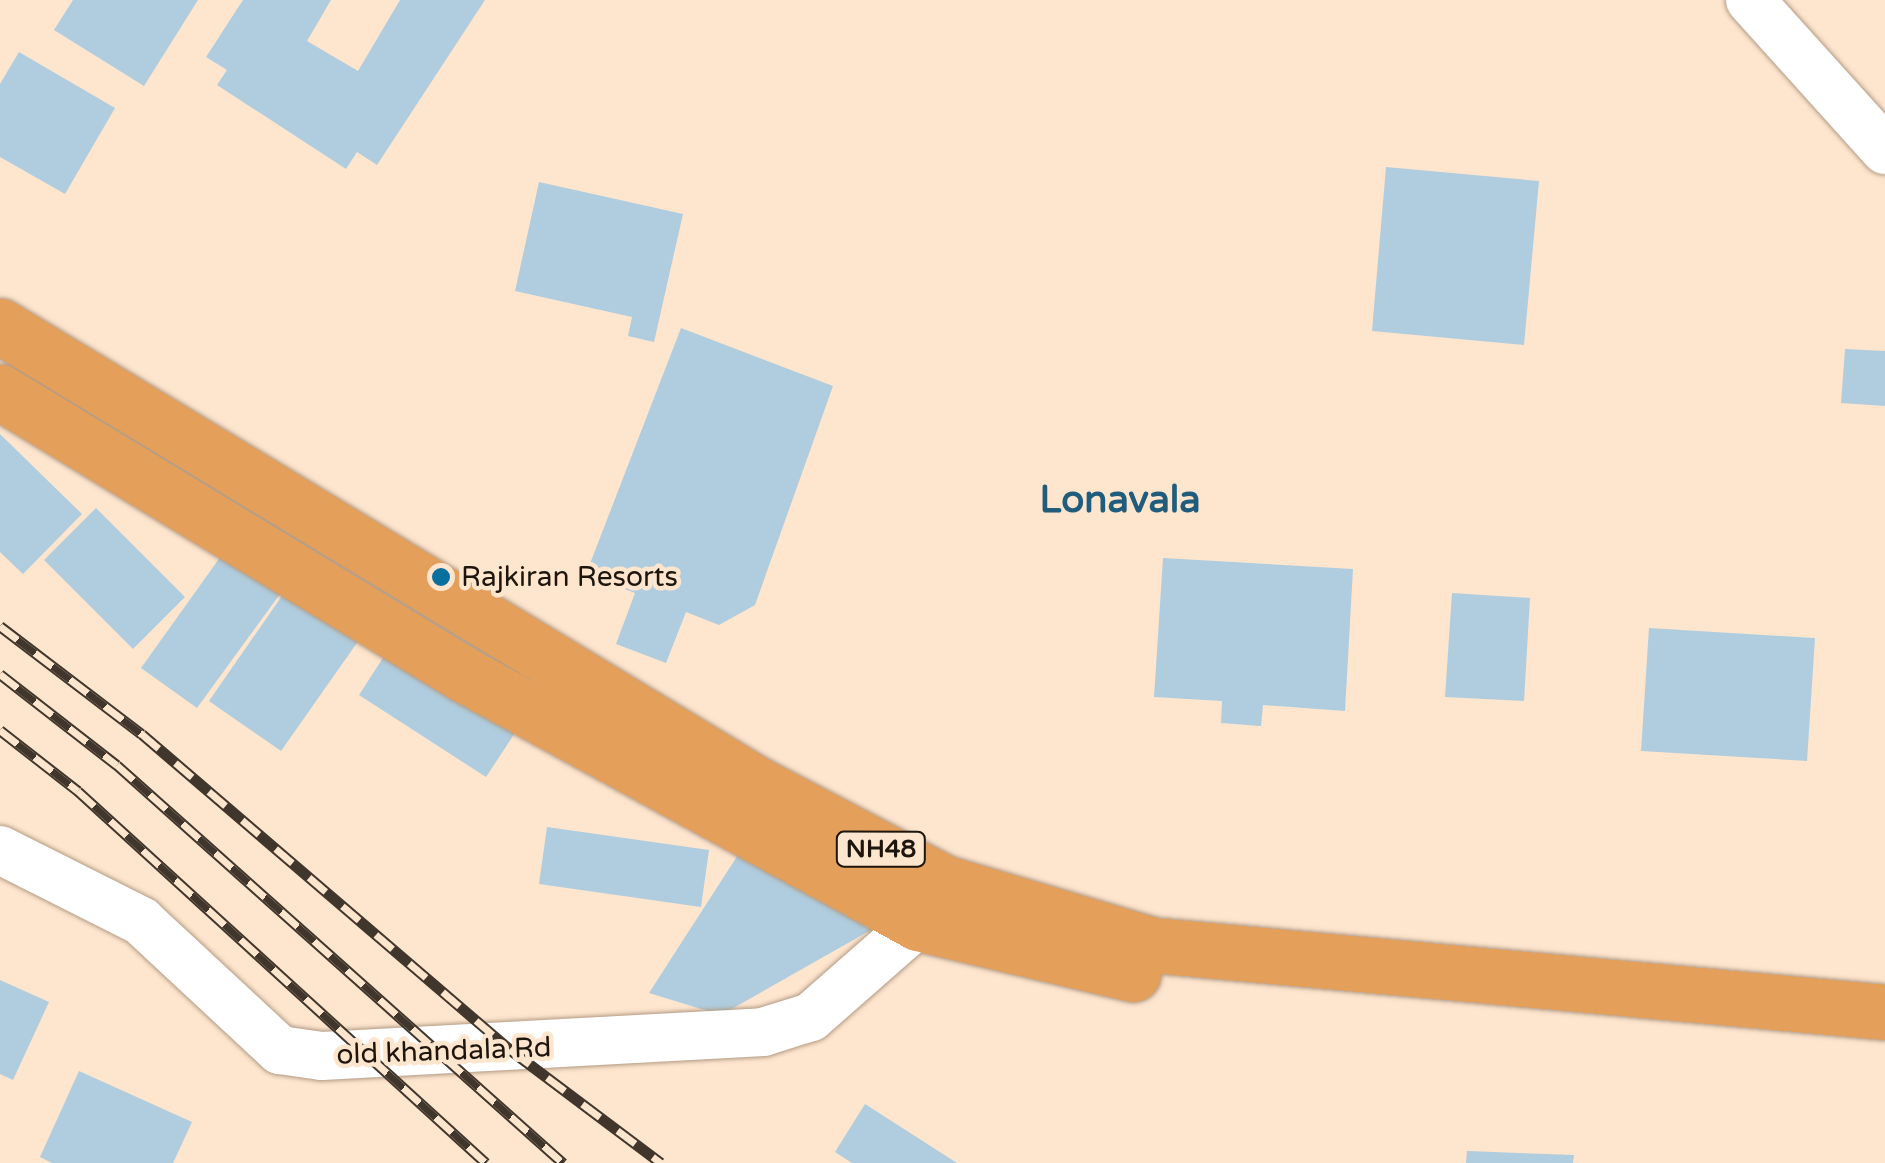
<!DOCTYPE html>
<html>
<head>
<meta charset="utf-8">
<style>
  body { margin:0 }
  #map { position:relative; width:1885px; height:1163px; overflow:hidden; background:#fee5ce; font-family:"Varela Round",sans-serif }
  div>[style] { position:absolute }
  .building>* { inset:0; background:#afcddf }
  .roads { filter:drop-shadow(0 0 2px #b29b85) drop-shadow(0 0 2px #b29b85) }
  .street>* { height:48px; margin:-24px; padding:0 24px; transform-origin:24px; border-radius:24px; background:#fff }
  .highway>* { height:55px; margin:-27.5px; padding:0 27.5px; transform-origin:27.5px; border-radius:27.5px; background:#e49f5a }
  .rail>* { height:11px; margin-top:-5.5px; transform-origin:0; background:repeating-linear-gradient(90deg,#fee5ce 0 22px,#40362b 0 44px); box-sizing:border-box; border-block:2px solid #40362b }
  .dots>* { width:28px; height:28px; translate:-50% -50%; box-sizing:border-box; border:5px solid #fee5ce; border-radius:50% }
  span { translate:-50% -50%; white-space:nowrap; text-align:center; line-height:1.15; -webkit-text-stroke:9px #fee5ce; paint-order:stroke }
  .shield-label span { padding:2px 8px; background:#fee5ce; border:2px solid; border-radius:8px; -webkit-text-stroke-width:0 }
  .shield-label { font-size:25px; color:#1e160d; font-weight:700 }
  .poi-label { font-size:28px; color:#1e160d }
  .left { translate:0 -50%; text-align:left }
  .street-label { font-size:28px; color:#1e160d }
  .district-label { font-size:38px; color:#205c7c; font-weight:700 }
</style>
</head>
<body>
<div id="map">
  <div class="building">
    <i style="clip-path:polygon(73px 0,198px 0,144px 86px,54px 30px)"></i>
    <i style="clip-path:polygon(243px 0,331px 0,307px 41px,358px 71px,400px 0,485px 0,377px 165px,357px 152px,346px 169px,217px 85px,227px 70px,206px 57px)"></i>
    <i style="clip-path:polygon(19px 52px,115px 108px,65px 194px,0 157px,0 84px)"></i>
    <i style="clip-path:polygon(1386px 167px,1539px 181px,1524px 345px,1372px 331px)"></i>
    <i style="clip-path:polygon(539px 182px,683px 214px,654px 342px,628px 336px,632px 317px,515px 291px)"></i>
    <i style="clip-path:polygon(681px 328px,833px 386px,755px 605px,719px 625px,686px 612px,666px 663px,616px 644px,635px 593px,586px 574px)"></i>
    <i style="clip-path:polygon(1845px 349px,1885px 351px,1885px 406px,1841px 403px)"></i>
    <i style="clip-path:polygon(0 434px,82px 514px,23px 574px,0 552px)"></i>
    <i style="clip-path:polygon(96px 508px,185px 597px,133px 649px,44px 560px)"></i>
    <i style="clip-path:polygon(231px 542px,288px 583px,197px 708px,141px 668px)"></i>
    <i style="clip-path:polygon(1163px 558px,1353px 569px,1345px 711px,1263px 705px,1261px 726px,1221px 723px,1222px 701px,1154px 697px)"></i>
    <i style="clip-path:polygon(293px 580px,366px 630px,281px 751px,209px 701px)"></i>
    <i style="clip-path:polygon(1452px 593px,1530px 598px,1524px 701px,1445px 697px)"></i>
    <i style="clip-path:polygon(1649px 628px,1815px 638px,1807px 761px,1641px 751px)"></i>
    <i style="clip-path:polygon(388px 650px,515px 733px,486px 777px,359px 695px)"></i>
    <i style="clip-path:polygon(547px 827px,709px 850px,701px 907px,539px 884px)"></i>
    <i style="clip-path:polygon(745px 844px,871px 930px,721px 1015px,649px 993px)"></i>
    <i style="clip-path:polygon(0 980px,49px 1002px,13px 1080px,0 1074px)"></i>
    <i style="clip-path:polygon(79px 1071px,192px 1122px,173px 1163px,52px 1163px,40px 1157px)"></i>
    <i style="clip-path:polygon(865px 1104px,957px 1163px,852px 1163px,835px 1152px)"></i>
    <i style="clip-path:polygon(1467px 1151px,1574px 1155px,1573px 1163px,1466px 1163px)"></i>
  </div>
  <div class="roads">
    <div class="street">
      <i style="left:1750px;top:0;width:202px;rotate:48deg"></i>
      <i style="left:0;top:850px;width:158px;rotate:26.7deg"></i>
      <i style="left:141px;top:921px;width:190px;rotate:42.9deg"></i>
      <i style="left:280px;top:1050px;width:42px;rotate:8.1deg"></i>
      <i style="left:322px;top:1056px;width:442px;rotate:-3.1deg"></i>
      <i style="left:763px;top:1032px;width:50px;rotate:-17.4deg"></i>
      <i style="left:811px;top:1017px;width:142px;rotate:-41.3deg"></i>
    </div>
    <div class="highway">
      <i style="left:0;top:326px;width:886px;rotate:31.2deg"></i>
      <i style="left:758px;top:785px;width:211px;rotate:27.7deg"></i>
      <i style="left:945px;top:883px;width:217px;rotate:16.6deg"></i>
      <i style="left:1153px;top:945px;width:735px;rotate:5.23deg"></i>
      <i style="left:0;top:392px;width:544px;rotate:31.32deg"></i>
      <i style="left:465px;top:675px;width:516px;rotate:28.7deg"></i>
      <i style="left:918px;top:923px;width:221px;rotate:13.3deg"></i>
    </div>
  </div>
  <div class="rail">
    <i style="left:0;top:626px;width:178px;rotate:37.3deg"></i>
    <i style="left:142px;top:734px;width:487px;rotate:40.6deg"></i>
    <i style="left:512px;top:1051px;width:186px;rotate:36.9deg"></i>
    <i style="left:0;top:674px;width:148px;rotate:37.9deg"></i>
    <i style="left:117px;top:765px;width:598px;rotate:41.74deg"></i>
    <i style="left:0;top:730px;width:99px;rotate:38deg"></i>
    <i style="left:78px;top:791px;width:552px;rotate:42.36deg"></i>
  </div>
  <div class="dots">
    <i style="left:441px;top:577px;background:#09709d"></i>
  </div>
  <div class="shield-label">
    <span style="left:881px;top:849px">NH48</span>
  </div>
  <div class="poi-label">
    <span class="left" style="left:461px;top:577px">Rajkiran Resorts</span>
  </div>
  <div class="street-label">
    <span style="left:444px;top:1051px;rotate:-2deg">old khandala Rd</span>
  </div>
  <div class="district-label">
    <span style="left:1120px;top:501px">Lonavala</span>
  </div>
</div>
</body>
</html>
